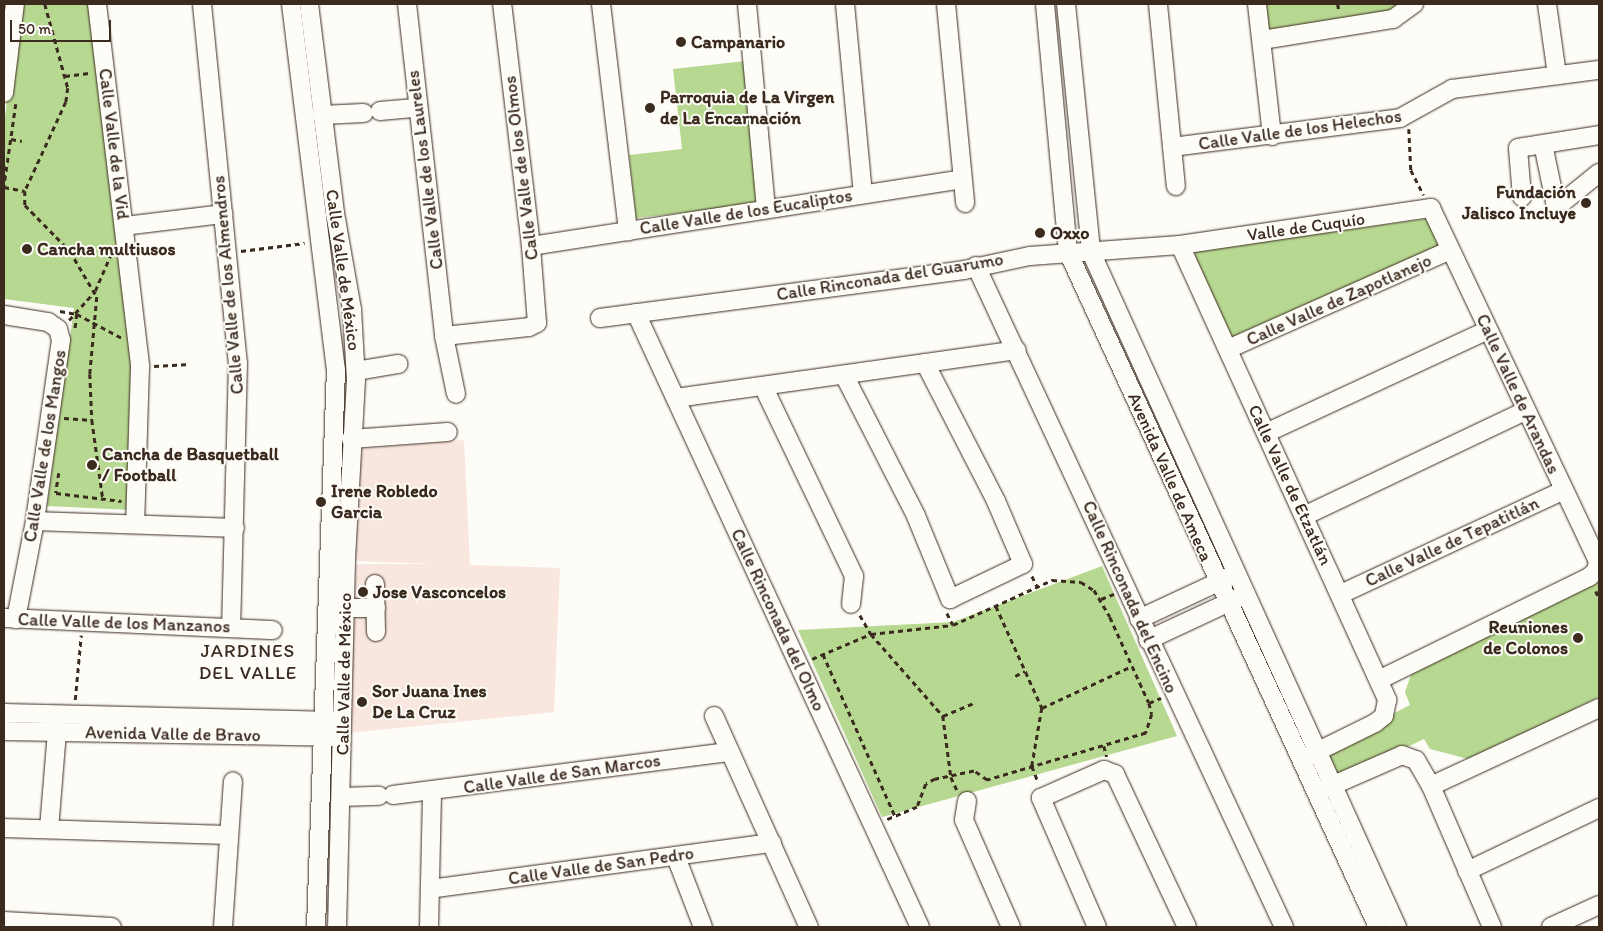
<!DOCTYPE html>
<html>
<head>
<meta charset="utf-8">
<style>
  body { margin:0 }
  #map { position:relative; width:1603px; height:931px; overflow:hidden; background:#fdfcf7; font-family:Itim,sans-serif }
  div>[style] { position:absolute }
  .built>* { inset:0; background:#f8e6df }
  .green>* { inset:0; background:#b7d891 }
  .path>* { height:2.5px; margin-top:-1.25px; transform-origin:0; background:repeating-linear-gradient(90deg,#3b2a1e 0 5px,transparent 0 9px) }
  .roads { filter:drop-shadow(0 0 1px #3b2a1e) drop-shadow(0 0 1px #3b2a1e) }
  .minor>* { height:18px; margin:-9px; padding:0 9px; transform-origin:9px; border-radius:9px; background:#fdfcf7 }
  .dots>* { width:14px; height:14px; translate:-50% -50%; box-sizing:border-box; border:2px solid #fdfcf7; border-radius:50% }
  span { translate:-50% -50%; white-space:nowrap; text-align:center; line-height:1.15; -webkit-text-stroke:4px #fdfcf7; paint-order:stroke }
  .poi-label { font-size:18px; color:#3b2a1e; font-weight:700 }
  .left { translate:0 -50%; text-align:left }
  .right { translate:-100% -50%; text-align:right }
  .street-label { font-size:18px; color:#3b2a1e }
  .neighbourhood-label { font-size:19px; color:#3b2a1e; letter-spacing:1px }
  .frame { position:absolute; inset:0; border:5px solid #3b2a1e; pointer-events:none }
  .scale { position:absolute; left:10px; top:20px; width:101px; height:22px; box-sizing:border-box; border:2px solid #3b2a1e; border-top:0; padding-left:6px; font-size:15px; line-height:18px; white-space:nowrap; color:#3b2a1e; -webkit-text-stroke:4px #fdfcf7; paint-order:stroke }
</style>
</head>
<body>
<div id="map">
  <div class="built">
    <i style="clip-path:polygon(464px 440px,470px 565px,560px 568px,554px 712px,349px 733px,356px 564px,435px 564px,356px 561px,361px 449px)"></i>
  </div>
  <div class="green">
    <i style="clip-path:polygon(19px 4px,92px 4px,133px 366px,132px 510px,47px 506px,74px 308px,4px 299px,4px 125px)"></i>
    <i style="clip-path:polygon(1265px 4px,1409px 4px,1392px 16px,1268px 35px)"></i>
    <i style="clip-path:polygon(746px 61px,762px 204px,636px 218px,629px 155px,682px 149px,673px 69px)"></i>
    <i style="clip-path:polygon(1431px 218px,1440px 239px,1437px 250px,1228px 344px,1191px 261px,1197px 251px)"></i>
    <i style="clip-path:polygon(1102px 566px,1177px 736px,882px 817px,798px 630px,953px 622px)"></i>
    <i style="clip-path:polygon(1599px 578px,1599px 697px,1472px 760px,1430px 749px,1424px 739px,1338px 780px,1323px 750px,1410px 705px,1405px 692px,1416px 660px)"></i>
  </div>
  <div class="path">
    <i style="left:45px;top:4px;width:87px;rotate:74.7deg"></i>
    <i style="left:68px;top:88px;width:14px;rotate:98deg"></i>
    <i style="left:66px;top:102px;width:98px;rotate:114.7deg"></i>
    <i style="left:25px;top:191px;width:14px;rotate:90deg"></i>
    <i style="left:25px;top:205px;width:64px;rotate:45.6deg"></i>
    <i style="left:70px;top:251px;width:53px;rotate:59.6deg"></i>
    <i style="left:97px;top:297px;width:77px;rotate:95.2deg"></i>
    <i style="left:90px;top:374px;width:46px;rotate:87.5deg"></i>
    <i style="left:92px;top:420px;width:80px;rotate:82.1deg"></i>
    <i style="left:1338px;top:4px;width:8px;rotate:83deg"></i>
    <i style="left:65px;top:76px;width:26px;rotate:-7deg"></i>
    <i style="left:16px;top:104px;width:84px;rotate:98.2deg"></i>
    <i style="left:4px;top:187px;width:21px;rotate:11deg"></i>
    <i style="left:1409px;top:129px;width:41px;rotate:87.2deg"></i>
    <i style="left:1411px;top:170px;width:28px;rotate:63deg"></i>
    <i style="left:11px;top:139px;width:11px;rotate:10deg"></i>
    <i style="left:241px;top:251px;width:64px;rotate:-7.1deg"></i>
    <i style="left:60px;top:311px;width:17px;rotate:10deg"></i>
    <i style="left:77px;top:314px;width:17px;rotate:97deg"></i>
    <i style="left:77px;top:314px;width:51px;rotate:28.1deg"></i>
    <i style="left:69px;top:320px;width:39px;rotate:-48deg"></i>
    <i style="left:95px;top:291px;width:40px;rotate:-66.6deg"></i>
    <i style="left:154px;top:366px;width:36px;rotate:-3deg"></i>
    <i style="left:64px;top:418px;width:28px;rotate:4deg"></i>
    <i style="left:59px;top:473px;width:20px;rotate:99deg"></i>
    <i style="left:56px;top:493px;width:66px;rotate:6.9deg"></i>
    <i style="left:1032px;top:576px;width:11px;rotate:63deg"></i>
    <i style="left:1596px;top:591px;width:9px;rotate:69deg"></i>
    <i style="left:1101px;top:599px;width:14px;rotate:-21deg"></i>
    <i style="left:996px;top:606px;width:112px;rotate:65.7deg"></i>
    <i style="left:1042px;top:708px;width:59px;rotate:99.8deg"></i>
    <i style="left:1032px;top:766px;width:17px;rotate:69deg"></i>
    <i style="left:947px;top:613px;width:13px;rotate:63deg"></i>
    <i style="left:860px;top:615px;width:22px;rotate:60deg"></i>
    <i style="left:871px;top:634px;width:109px;rotate:48.7deg"></i>
    <i style="left:943px;top:716px;width:62px;rotate:82.5deg"></i>
    <i style="left:951px;top:777px;width:14px;rotate:65deg"></i>
    <i style="left:823px;top:654px;width:177px;rotate:66deg"></i>
    <i style="left:812px;top:659px;width:64px;rotate:-23deg"></i>
    <i style="left:871px;top:634px;width:82px;rotate:-6.3deg"></i>
    <i style="left:953px;top:625px;width:109px;rotate:-24.4deg"></i>
    <i style="left:1052px;top:580px;width:29px;rotate:4deg"></i>
    <i style="left:1081px;top:582px;width:15px;rotate:32deg"></i>
    <i style="left:1094px;top:590px;width:31px;rotate:59deg"></i>
    <i style="left:1110px;top:617px;width:94px;rotate:65.6deg"></i>
    <i style="left:1149px;top:703px;width:11px;rotate:75deg"></i>
    <i style="left:1152px;top:714px;width:20px;rotate:108deg"></i>
    <i style="left:1146px;top:733px;width:166px;rotate:163.5deg"></i>
    <i style="left:987px;top:780px;width:16px;rotate:-145deg"></i>
    <i style="left:974px;top:771px;width:40px;rotate:168deg"></i>
    <i style="left:935px;top:779px;width:10px;rotate:151deg"></i>
    <i style="left:926px;top:784px;width:25px;rotate:111deg"></i>
    <i style="left:917px;top:807px;width:33px;rotate:157deg"></i>
    <i style="left:1015px;top:676px;width:11px;rotate:-27deg"></i>
    <i style="left:75px;top:700px;width:65px;rotate:-84.7deg"></i>
    <i style="left:1149px;top:703px;width:13px;rotate:-23deg"></i>
    <i style="left:1042px;top:708px;width:99px;rotate:-25deg"></i>
    <i style="left:943px;top:716px;width:33px;rotate:-23deg"></i>
    <i style="left:1104px;top:746px;width:11px;rotate:75deg"></i>
  </div>
  <div class="roads">
    <div class="minor">
      <i style="left:97px;top:4px;width:366px;rotate:83.2deg"></i>
      <i style="left:140px;top:367px;width:156px;rotate:91.8deg"></i>
      <i style="left:202px;top:4px;width:361px;rotate:84.3deg"></i>
      <i style="left:238px;top:363px;width:264px;rotate:91.5deg"></i>
      <i style="left:291px;top:4px;width:368px;rotate:83deg"></i>
      <i style="left:336px;top:369px;width:558px;rotate:92.05deg"></i>
      <i style="left:309px;top:4px;width:211px;rotate:82.9deg"></i>
      <i style="left:335px;top:213px;width:97px;rotate:80deg"></i>
      <i style="left:352px;top:309px;width:71px;rotate:86.8deg"></i>
      <i style="left:356px;top:380px;width:181px;rotate:93.2deg"></i>
      <i style="left:346px;top:561px;width:366px;rotate:91.4deg"></i>
      <i style="left:407px;top:4px;width:334px;rotate:83.6deg"></i>
      <i style="left:444px;top:336px;width:59px;rotate:78.3deg"></i>
      <i style="left:601px;top:4px;width:229px;rotate:83.2deg"></i>
      <i style="left:747px;top:4px;width:206px;rotate:84.7deg"></i>
      <i style="left:845px;top:4px;width:191px;rotate:84.6deg"></i>
      <i style="left:946px;top:4px;width:200px;rotate:84.5deg"></i>
      <i style="left:1045px;top:4px;width:249px;rotate:84.7deg"></i>
      <i style="left:1068px;top:252px;width:743px;rotate:65.33deg"></i>
      <i style="left:1066px;top:4px;width:249px;rotate:84.2deg"></i>
      <i style="left:1091px;top:252px;width:741px;rotate:65.61deg"></i>
      <i style="left:1158px;top:4px;width:183px;rotate:84.4deg"></i>
      <i style="left:1257px;top:4px;width:133px;rotate:83.5deg"></i>
      <i style="left:1547px;top:4px;width:72px;rotate:82deg"></i>
      <i style="left:1262px;top:40px;width:133px;rotate:-9.1deg"></i>
      <i style="left:1393px;top:19px;width:26px;rotate:-36deg"></i>
      <i style="left:4px;top:93px;width:90px;rotate:-83deg"></i>
      <i style="left:380px;top:111px;width:36px;rotate:-5deg"></i>
      <i style="left:322px;top:115px;width:42px;rotate:-2.7deg"></i>
      <i style="left:1543px;top:144px;width:59px;rotate:78.3deg"></i>
      <i style="left:1555px;top:202px;width:8px"></i>
      <i style="left:1563px;top:202px;width:46px;rotate:-38.9deg"></i>
      <i style="left:1172px;top:147px;width:230px;rotate:-7.2deg"></i>
      <i style="left:1400px;top:118px;width:60px;rotate:-29.1deg"></i>
      <i style="left:1452px;top:89px;width:148px;rotate:-7.4deg"></i>
      <i style="left:1522px;top:197px;width:49px;rotate:-94.7deg"></i>
      <i style="left:1518px;top:148px;width:82px;rotate:-9.1deg"></i>
      <i style="left:124px;top:226px;width:100px;rotate:-6.9deg"></i>
      <i style="left:1180px;top:245px;width:500px;rotate:65.5deg"></i>
      <i style="left:1387px;top:700px;width:16px;rotate:101deg"></i>
      <i style="left:1384px;top:716px;width:11px;rotate:142deg"></i>
      <i style="left:1375px;top:723px;width:77px;rotate:153.8deg"></i>
      <i style="left:531px;top:246px;width:436px;rotate:-8.8deg"></i>
      <i style="left:976px;top:266px;width:729px;rotate:65.02deg"></i>
      <i style="left:636px;top:313px;width:676px;rotate:65.18deg"></i>
      <i style="left:4px;top:315px;width:45px;rotate:9deg"></i>
      <i style="left:48px;top:322px;width:12px;rotate:35deg"></i>
      <i style="left:58px;top:329px;width:11px;rotate:75deg"></i>
      <i style="left:61px;top:340px;width:183px;rotate:98.2deg"></i>
      <i style="left:35px;top:521px;width:100px;rotate:101deg"></i>
      <i style="left:600px;top:318px;width:367px;rotate:-7.5deg"></i>
      <i style="left:964px;top:270px;width:67px;rotate:-12deg"></i>
      <i style="left:1030px;top:256px;width:150px;rotate:-4.2deg"></i>
      <i style="left:1180px;top:245px;width:254px;rotate:-8.4deg"></i>
      <i style="left:1431px;top:208px;width:391px;rotate:64.7deg"></i>
      <i style="left:1598px;top:562px;width:9px;rotate:103deg"></i>
      <i style="left:1596px;top:571px;width:9px;rotate:139deg"></i>
      <i style="left:1589px;top:577px;width:234px;rotate:153.9deg"></i>
      <i style="left:444px;top:336px;width:85px;rotate:-6deg"></i>
      <i style="left:529px;top:327px;width:9px;rotate:-27deg"></i>
      <i style="left:537px;top:323px;width:77px;rotate:-94.5deg"></i>
      <i style="left:531px;top:246px;width:244px;rotate:-96.8deg"></i>
      <i style="left:1228px;top:349px;width:243px;rotate:-24deg"></i>
      <i style="left:356px;top:371px;width:43px;rotate:-9.5deg"></i>
      <i style="left:844px;top:375px;width:158px;rotate:62.9deg"></i>
      <i style="left:916px;top:516px;width:90px;rotate:67.7deg"></i>
      <i style="left:950px;top:599px;width:81px;rotate:-25.6deg"></i>
      <i style="left:1023px;top:564px;width:69px;rotate:-113.2deg"></i>
      <i style="left:996px;top:501px;width:155px;rotate:-117.2deg"></i>
      <i style="left:763px;top:386px;width:211px;rotate:64.4deg"></i>
      <i style="left:854px;top:576px;width:28px;rotate:96deg"></i>
      <i style="left:676px;top:398px;width:344px;rotate:-8deg"></i>
      <i style="left:1266px;top:433px;width:245px;rotate:-24.9deg"></i>
      <i style="left:351px;top:439px;width:97px;rotate:-4.1deg"></i>
      <i style="left:1304px;top:516px;width:245px;rotate:-25.4deg"></i>
      <i style="left:35px;top:521px;width:200px;rotate:2deg"></i>
      <i style="left:375px;top:584px;width:48px;rotate:88.8deg"></i>
      <i style="left:1341px;top:594px;width:246px;rotate:-25deg"></i>
      <i style="left:345px;top:608px;width:31px"></i>
      <i style="left:4px;top:618px;width:269px;rotate:2.6deg"></i>
      <i style="left:1139px;top:619px;width:99px;rotate:-25deg"></i>
      <i style="left:1148px;top:640px;width:99px;rotate:-25deg"></i>
      <i style="left:4px;top:713px;width:330px;rotate:1.4deg"></i>
      <i style="left:714px;top:716px;width:231px;rotate:65.8deg"></i>
      <i style="left:4px;top:731px;width:329px;rotate:1deg"></i>
      <i style="left:1431px;top:786px;width:185px;rotate:-24.9deg"></i>
      <i style="left:1322px;top:790px;width:87px;rotate:-23.6deg"></i>
      <i style="left:1402px;top:755px;width:15px;rotate:20deg"></i>
      <i style="left:1416px;top:760px;width:30px;rotate:60deg"></i>
      <i style="left:1431px;top:786px;width:154px;rotate:66.6deg"></i>
      <i style="left:393px;top:795px;width:340px;rotate:-7.3deg"></i>
      <i style="left:342px;top:797px;width:37px;rotate:-2deg"></i>
      <i style="left:967px;top:801px;width:19px;rotate:99deg"></i>
      <i style="left:964px;top:820px;width:117px;rotate:66.3deg"></i>
      <i style="left:4px;top:828px;width:224px;rotate:1.8deg"></i>
      <i style="left:49px;top:829px;width:97px;rotate:-85.3deg"></i>
      <i style="left:676px;top:857px;width:75px;rotate:68.9deg"></i>
      <i style="left:1467px;top:871px;width:146px;rotate:-25.5deg"></i>
      <i style="left:430px;top:889px;width:345px;rotate:-7.7deg"></i>
      <i style="left:4px;top:921px;width:108px;rotate:3.2deg"></i>
      <i style="left:223px;top:927px;width:146px;rotate:-86.1deg"></i>
      <i style="left:429px;top:927px;width:135px;rotate:-88.7deg"></i>
      <i style="left:1097px;top:927px;width:141px;rotate:-113.5deg"></i>
      <i style="left:1041px;top:798px;width:69px;rotate:-24deg"></i>
      <i style="left:1104px;top:770px;width:12px;rotate:20deg"></i>
      <i style="left:1115px;top:774px;width:169px;rotate:64.8deg"></i>
      <i style="left:1551px;top:927px;width:53px;rotate:-24.6deg"></i>
    </div>
  </div>
  <div class="dots">
    <i style="left:681px;top:42px;background:#3b2a1e"></i>
    <i style="left:650px;top:108px;background:#3b2a1e"></i>
    <i style="left:1586px;top:203px;background:#3b2a1e"></i>
    <i style="left:1040px;top:233px;background:#3b2a1e"></i>
    <i style="left:27px;top:249px;background:#3b2a1e"></i>
    <i style="left:92px;top:465px;background:#3b2a1e"></i>
    <i style="left:321px;top:502px;background:#3b2a1e"></i>
    <i style="left:363px;top:592px;background:#3b2a1e"></i>
    <i style="left:1578px;top:638px;background:#3b2a1e"></i>
    <i style="left:362px;top:702px;background:#3b2a1e"></i>
  </div>
  <div class="poi-label">
    <span class="left" style="left:691px;top:42px">Campanario</span>
    <span class="left" style="left:660px;top:108px">Parroquia de La Virgen<br>de La Encarnación</span>
    <span class="right" style="left:1576px;top:203px">Fundación<br>Jalisco Incluye</span>
    <span class="left" style="left:1050px;top:233px">Oxxo</span>
    <span class="left" style="left:37px;top:249px">Cancha multiusos</span>
    <span class="left" style="left:102px;top:465px">Cancha de Basquetball<br>/ Football</span>
    <span class="left" style="left:331px;top:502px">Irene Robledo<br>Garcia</span>
    <span class="left" style="left:373px;top:592px">Jose Vasconcelos</span>
    <span class="right" style="left:1568px;top:638px">Reuniones<br>de Colonos</span>
    <span class="left" style="left:372px;top:702px">Sor Juana Ines<br>De La Cruz</span>
  </div>
  <div class="street-label">
    <span style="left:1300px;top:130px;rotate:-8deg">Calle Valle de los Helechos</span>
    <span style="left:114px;top:144px;rotate:83deg">Calle Valle de la Vid</span>
    <span style="left:521px;top:168px;rotate:-97deg">Calle Valle de los Olmos</span>
    <span style="left:425px;top:170px;rotate:-97deg">Calle Valle de los Laureles</span>
    <span style="left:746px;top:212px;rotate:-9deg">Calle Valle de los Eucaliptos</span>
    <span style="left:1306px;top:227px;rotate:-8deg">Valle de Cuquío</span>
    <span style="left:343px;top:270px;rotate:82deg">Calle Valle de México</span>
    <span style="left:890px;top:277px;rotate:-9deg">Calle Rinconada del Guarumo</span>
    <span style="left:228px;top:285px;rotate:-95deg">Calle Valle de los Almendros</span>
    <span style="left:1339px;top:300px;rotate:-24deg">Calle Valle de Zapotlanejo</span>
    <span style="left:1518px;top:394px;rotate:65deg">Calle Valle de Arandas</span>
    <span style="left:45px;top:446px;rotate:-81deg">Calle Valle de los Mangos</span>
    <span style="left:1170px;top:477px;rotate:66deg">Avenida Valle de Ameca</span>
    <span style="left:1290px;top:485px;rotate:65deg">Calle Valle de Etzatlán</span>
    <span style="left:1452px;top:542px;rotate:-25deg">Calle Valle de Tepatitlán</span>
    <span style="left:1130px;top:597px;rotate:66deg">Calle Rinconada del Encino</span>
    <span style="left:778px;top:620px;rotate:65deg">Calle Rinconada del Olmo</span>
    <span style="left:124px;top:623px;rotate:2deg">Calle Valle de los Manzanos</span>
    <span style="left:344px;top:674px;rotate:-89deg">Calle Valle de México</span>
    <span style="left:173px;top:734px;rotate:1deg">Avenida Valle de Bravo</span>
    <span style="left:562px;top:774px;rotate:-8deg">Calle Valle de San Marcos</span>
    <span style="left:601px;top:866px;rotate:-8deg">Calle Valle de San Pedro</span>
  </div>
  <div class="neighbourhood-label">
    <span style="left:248px;top:662px">JARDINES<br>DEL VALLE</span>
  </div>
  <div class="frame"></div>
  <div class="scale">50 m</div>
</div>
</body>
</html>
